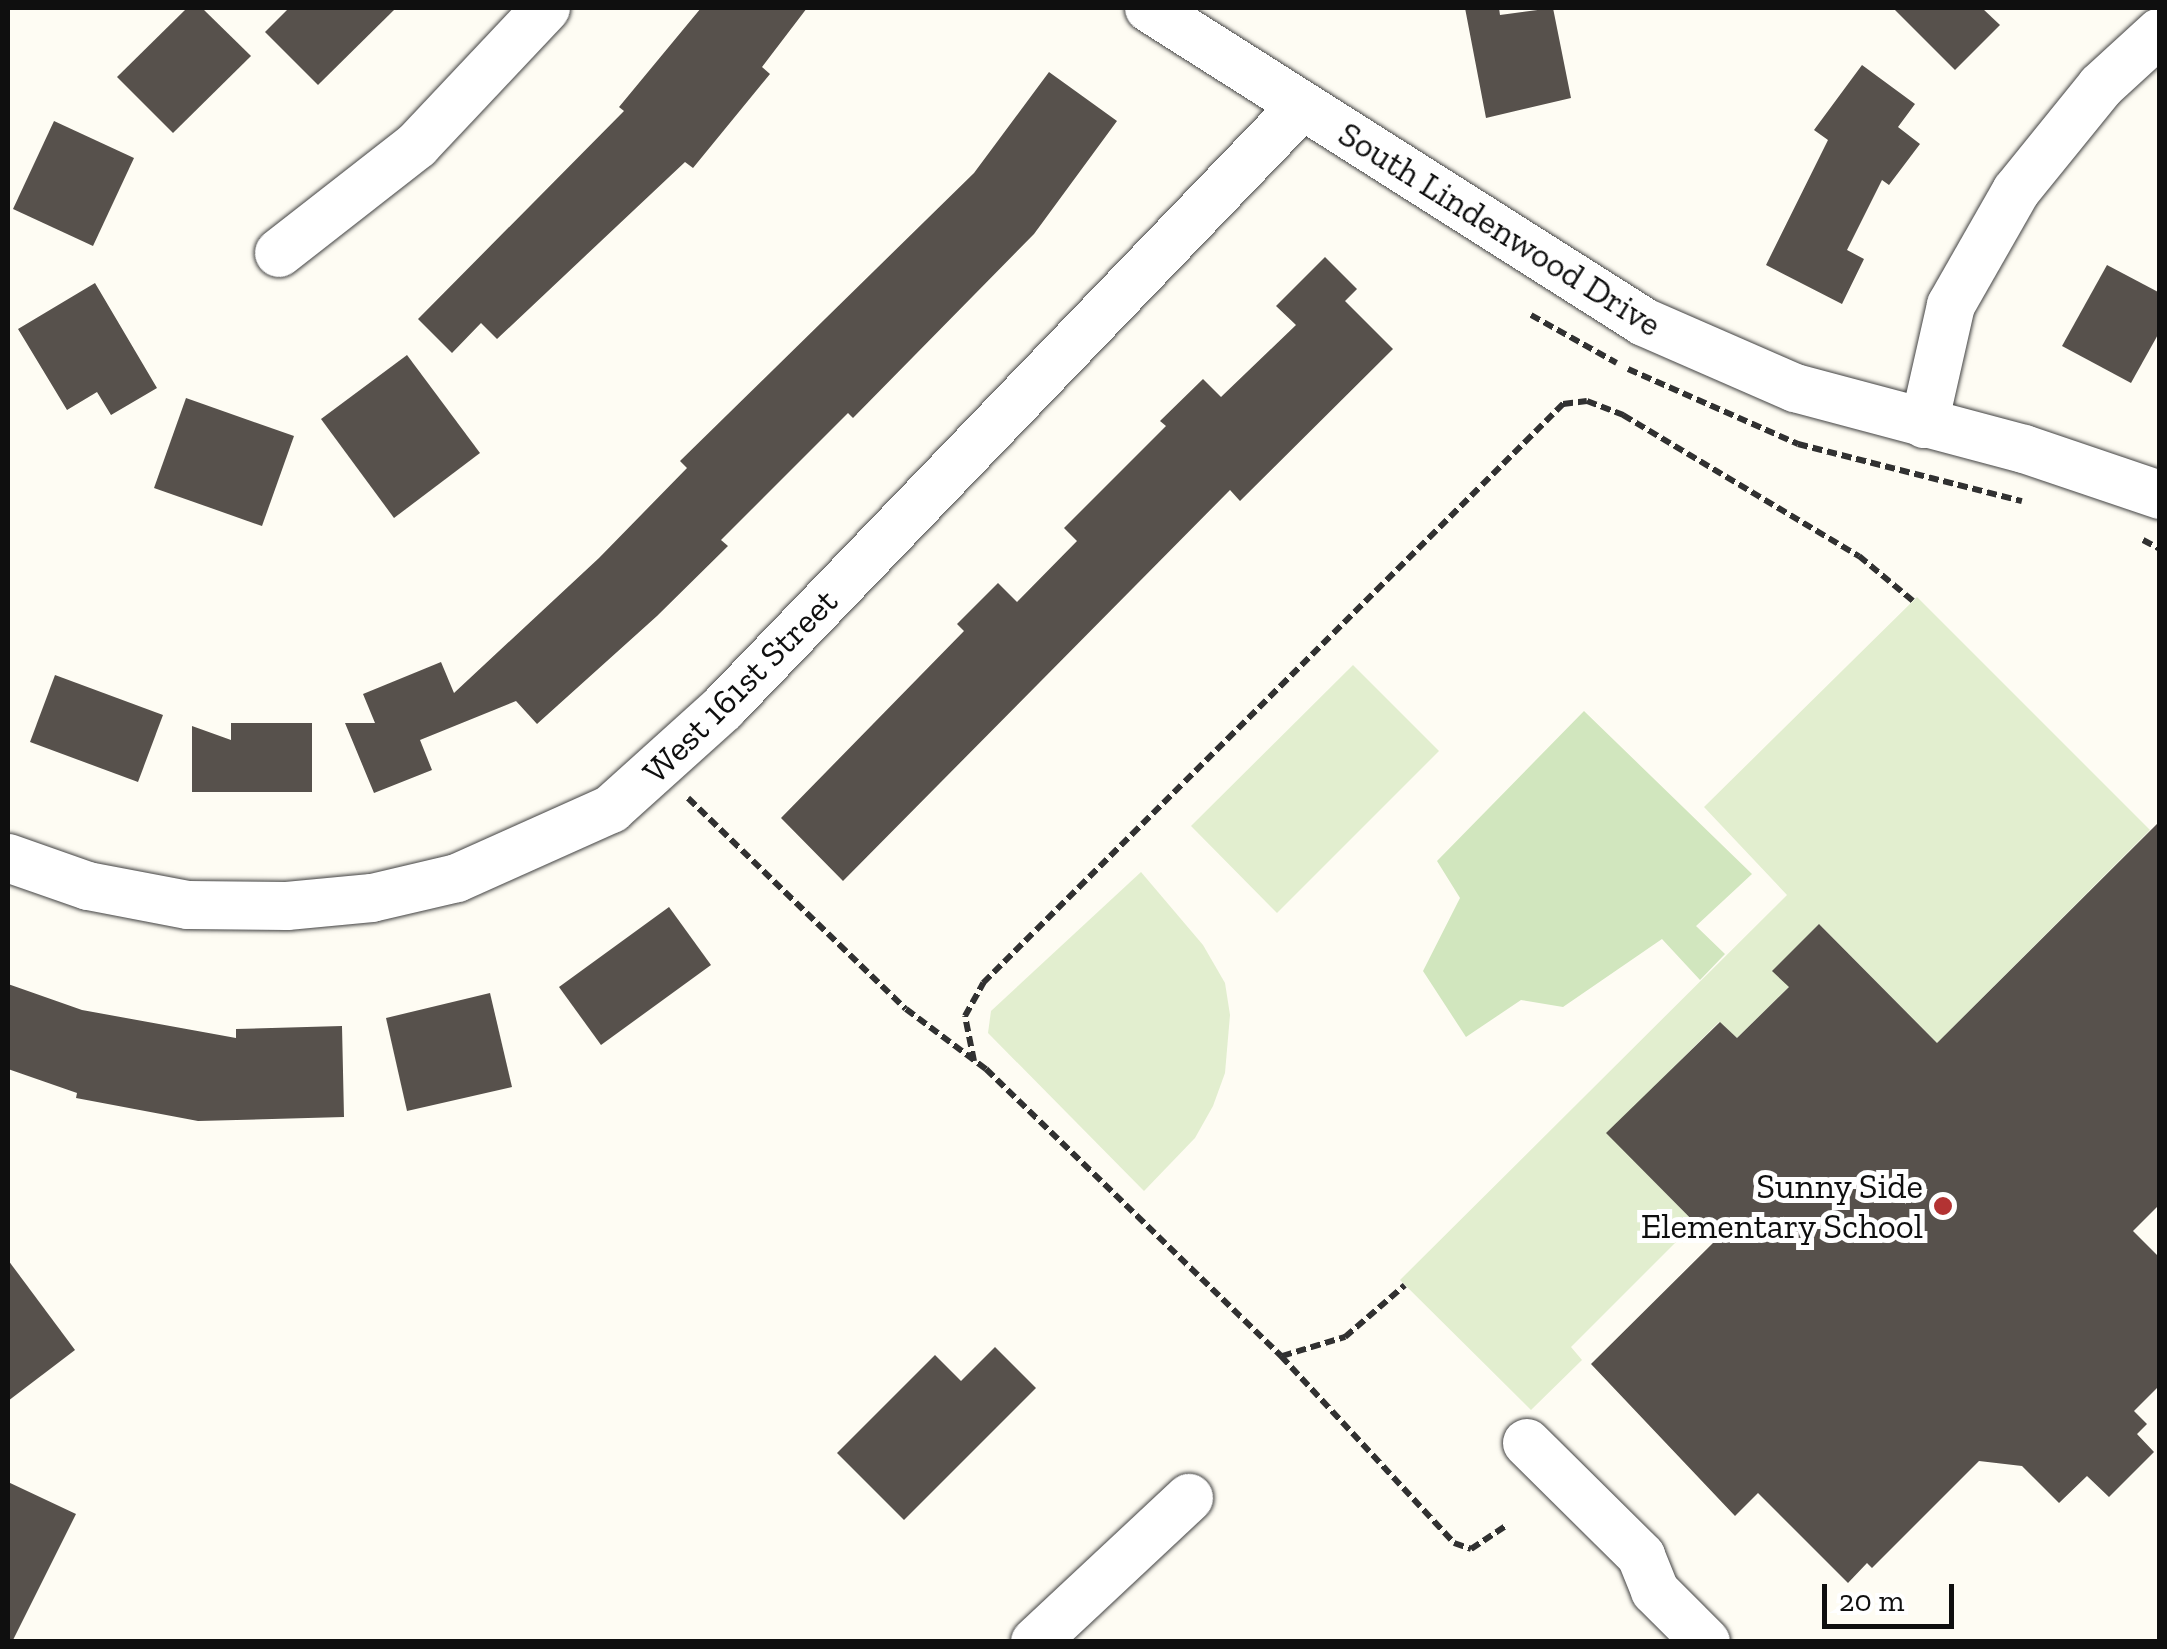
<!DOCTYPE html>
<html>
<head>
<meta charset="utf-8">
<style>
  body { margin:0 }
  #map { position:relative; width:2167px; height:1649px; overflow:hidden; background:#fefcf3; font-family:"Zilla Slab",serif }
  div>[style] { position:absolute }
  .green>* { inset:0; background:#d1e6be }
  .pitch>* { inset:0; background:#e2eecf }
  .building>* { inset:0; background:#57514c }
  .path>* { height:6px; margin-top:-3px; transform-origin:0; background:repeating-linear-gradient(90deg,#313131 0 10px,transparent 0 15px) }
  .roads { filter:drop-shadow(0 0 2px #424242) drop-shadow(0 0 2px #424242) }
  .minor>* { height:48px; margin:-24px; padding:0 24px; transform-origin:24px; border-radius:24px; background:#fff }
  .dots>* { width:28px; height:28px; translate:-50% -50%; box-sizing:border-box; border:5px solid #fff; border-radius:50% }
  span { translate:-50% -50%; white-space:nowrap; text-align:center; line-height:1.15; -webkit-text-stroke:10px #fff; paint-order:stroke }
  .street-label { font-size:35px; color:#0f0f0f }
  .poi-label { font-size:35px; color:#0f0f0f }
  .right { translate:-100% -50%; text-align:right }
  .frame { position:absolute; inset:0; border:10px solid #0f0f0f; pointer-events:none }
  .scale { position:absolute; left:1822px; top:1584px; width:132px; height:45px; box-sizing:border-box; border:5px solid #0f0f0f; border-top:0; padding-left:12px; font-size:30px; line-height:35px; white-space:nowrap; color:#0f0f0f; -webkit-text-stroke:8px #fff; paint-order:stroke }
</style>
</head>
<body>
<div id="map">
  <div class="green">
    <i style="clip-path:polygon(1584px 711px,1752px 874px,1696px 926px,1725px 954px,1700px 980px,1662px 939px,1563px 1007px,1521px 1000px,1466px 1037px,1423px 971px,1460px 898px,1437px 861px)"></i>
  </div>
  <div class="pitch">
    <i style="clip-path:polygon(1917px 597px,2150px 830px,1937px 1043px,1820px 925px,1789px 987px,1737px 1038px,1719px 1022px,1607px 1133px,1695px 1223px,1571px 1347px,1582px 1360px,1531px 1410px,1400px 1280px,1787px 895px,1704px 807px)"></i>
    <i style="clip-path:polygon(1353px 665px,1439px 751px,1277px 913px,1191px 826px)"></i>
    <i style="clip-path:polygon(1141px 872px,1203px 945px,1225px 983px,1230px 1015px,1225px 1073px,1213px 1106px,1195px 1138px,1144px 1191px,988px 1033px,991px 1011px)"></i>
  </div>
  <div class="building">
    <i style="clip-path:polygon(187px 8px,202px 8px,251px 56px,173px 133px,117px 77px)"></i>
    <i style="clip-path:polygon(289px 8px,396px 8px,318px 85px,265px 32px)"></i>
    <i style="clip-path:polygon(701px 8px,807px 8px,762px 67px,770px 74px,693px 168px,685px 162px,497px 339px,481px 323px,452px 353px,418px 319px,624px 111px,619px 107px)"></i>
    <i style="clip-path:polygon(1465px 8px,1499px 8px,1500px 15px,1553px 8px,1571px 98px,1486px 118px)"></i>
    <i style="clip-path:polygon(1893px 8px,1982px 8px,2000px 25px,1955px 70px)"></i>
    <i style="clip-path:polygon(1862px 65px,1915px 104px,1898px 127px,1920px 144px,1889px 185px,1882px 180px,1847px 250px,1864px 259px,1842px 304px,1766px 265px,1828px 140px,1814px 130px)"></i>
    <i style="clip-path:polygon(1049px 72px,1117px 121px,1034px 234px,853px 418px,848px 413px,721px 540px,728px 546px,657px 616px,537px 724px,516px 701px,420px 740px,432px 770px,374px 793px,345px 723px,375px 723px,363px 694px,441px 662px,454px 693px,599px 558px,687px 468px,680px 461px,974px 173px)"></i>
    <i style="clip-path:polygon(54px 121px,134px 158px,93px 246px,13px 209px)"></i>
    <i style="clip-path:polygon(1325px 257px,1357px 289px,1345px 301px,1393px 349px,1240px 501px,1230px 490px,843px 881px,781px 818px,964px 631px,957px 624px,998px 583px,1017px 602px,1077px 541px,1064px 528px,1166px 426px,1160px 421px,1203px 379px,1221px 397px,1296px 325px,1276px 306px)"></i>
    <i style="clip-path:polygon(2107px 265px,2160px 293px,2160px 331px,2131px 383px,2062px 346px)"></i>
    <i style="clip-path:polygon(95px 283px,157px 388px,111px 415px,97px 392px,67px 410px,18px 329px)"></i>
    <i style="clip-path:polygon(407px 355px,480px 453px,394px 518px,321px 419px)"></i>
    <i style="clip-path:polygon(186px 398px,294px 436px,262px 526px,154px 488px)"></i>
    <i style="clip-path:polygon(55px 675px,163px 715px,138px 782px,30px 742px)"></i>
    <i style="clip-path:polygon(231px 723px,312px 723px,312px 792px,192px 792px,192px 726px,231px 740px)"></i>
    <i style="clip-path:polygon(2160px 821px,2160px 1204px,2133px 1231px,2160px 1258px,2160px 1385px,2134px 1411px,2147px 1424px,2137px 1434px,2154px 1452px,2109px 1497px,2087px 1476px,2059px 1503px,2022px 1466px,1979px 1461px,1872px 1568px,1867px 1563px,1848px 1583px,1758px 1493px,1735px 1516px,1591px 1364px,1714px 1242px,1606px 1133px,1720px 1022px,1737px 1038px,1789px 987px,1772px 971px,1819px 924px,1937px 1043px)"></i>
    <i style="clip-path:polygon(669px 907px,711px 965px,601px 1045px,559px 987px)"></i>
    <i style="clip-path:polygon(8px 984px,82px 1010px,236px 1038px,236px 1029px,342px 1026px,344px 1117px,198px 1121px,76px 1098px,77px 1093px,8px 1069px)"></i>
    <i style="clip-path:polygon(490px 993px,512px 1087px,407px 1111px,386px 1018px)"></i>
    <i style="clip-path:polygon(8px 1260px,75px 1350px,8px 1401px)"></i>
    <i style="clip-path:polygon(995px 1347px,1036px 1388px,904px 1520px,837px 1453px,935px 1355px,961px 1381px)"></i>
    <i style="clip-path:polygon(8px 1482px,76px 1514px,12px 1642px,8px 1642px)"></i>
  </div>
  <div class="path">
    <i style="left:1531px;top:315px;width:98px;rotate:29.2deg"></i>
    <i style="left:1628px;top:369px;width:186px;rotate:23.8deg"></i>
    <i style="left:1798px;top:444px;width:231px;rotate:14.3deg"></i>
    <i style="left:2143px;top:540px;width:19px;rotate:28deg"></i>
    <i style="left:688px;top:798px;width:303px;rotate:44.1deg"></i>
    <i style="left:906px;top:1009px;width:100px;rotate:36.9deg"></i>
    <i style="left:986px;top:1069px;width:412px;rotate:44.2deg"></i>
    <i style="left:1281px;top:1356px;width:255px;rotate:47.2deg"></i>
    <i style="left:1454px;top:1543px;width:18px;rotate:19deg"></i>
    <i style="left:1471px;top:1549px;width:43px;rotate:-33.7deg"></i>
    <i style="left:974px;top:1061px;width:46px;rotate:-101.3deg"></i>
    <i style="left:965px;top:1016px;width:38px;rotate:-61deg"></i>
    <i style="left:983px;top:983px;width:820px;rotate:-44.95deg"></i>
    <i style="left:1563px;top:404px;width:24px;rotate:-7deg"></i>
    <i style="left:1587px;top:401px;width:39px;rotate:21deg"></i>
    <i style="left:1623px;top:415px;width:275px;rotate:30.9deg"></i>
    <i style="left:1859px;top:556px;width:70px;rotate:39.8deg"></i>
    <i style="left:1282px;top:1356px;width:66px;rotate:-16.8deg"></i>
    <i style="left:1345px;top:1337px;width:79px;rotate:-40.9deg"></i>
  </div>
  <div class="roads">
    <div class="minor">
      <i style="left:1149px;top:8px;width:586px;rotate:32.39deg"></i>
      <i style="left:1644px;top:322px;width:165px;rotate:23.6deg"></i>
      <i style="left:1795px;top:388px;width:237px;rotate:14.9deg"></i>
      <i style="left:2024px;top:449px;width:144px;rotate:18.7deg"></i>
      <i style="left:279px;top:253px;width:175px;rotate:-38deg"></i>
      <i style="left:417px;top:145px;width:188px;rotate:-46.7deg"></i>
      <i style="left:1924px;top:424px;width:122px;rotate:-77.2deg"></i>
      <i style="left:1951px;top:305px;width:131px;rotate:-60.3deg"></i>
      <i style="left:2016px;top:191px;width:135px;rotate:-51deg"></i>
      <i style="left:2101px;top:86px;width:80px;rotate:-42.5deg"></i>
      <i style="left:8px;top:858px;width:85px;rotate:19.3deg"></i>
      <i style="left:88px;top:886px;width:102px;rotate:10.8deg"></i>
      <i style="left:188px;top:905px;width:99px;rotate:0.6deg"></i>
      <i style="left:287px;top:906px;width:85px;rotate:-5.4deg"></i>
      <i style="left:372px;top:898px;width:87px;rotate:-13.2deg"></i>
      <i style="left:457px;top:878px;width:169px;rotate:-24.1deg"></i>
      <i style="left:611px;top:809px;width:151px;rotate:-42deg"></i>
      <i style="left:723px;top:708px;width:835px;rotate:-46.12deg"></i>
      <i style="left:1527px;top:1443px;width:161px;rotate:44.7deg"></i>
      <i style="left:1641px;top:1556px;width:38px;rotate:68deg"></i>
      <i style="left:1655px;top:1591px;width:72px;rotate:45deg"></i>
      <i style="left:1035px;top:1642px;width:211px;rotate:-43.1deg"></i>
    </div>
  </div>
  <div class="dots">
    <i style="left:1943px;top:1206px;background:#b33333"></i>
  </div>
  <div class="street-label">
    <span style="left:1500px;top:229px;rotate:32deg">South Lindenwood Drive</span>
    <span style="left:740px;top:686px;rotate:-45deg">West 161st Street</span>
  </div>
  <div class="poi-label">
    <span class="right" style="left:1923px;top:1206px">Sunny Side<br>Elementary School</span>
  </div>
  <div class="frame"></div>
  <div class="scale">20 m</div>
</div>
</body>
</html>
